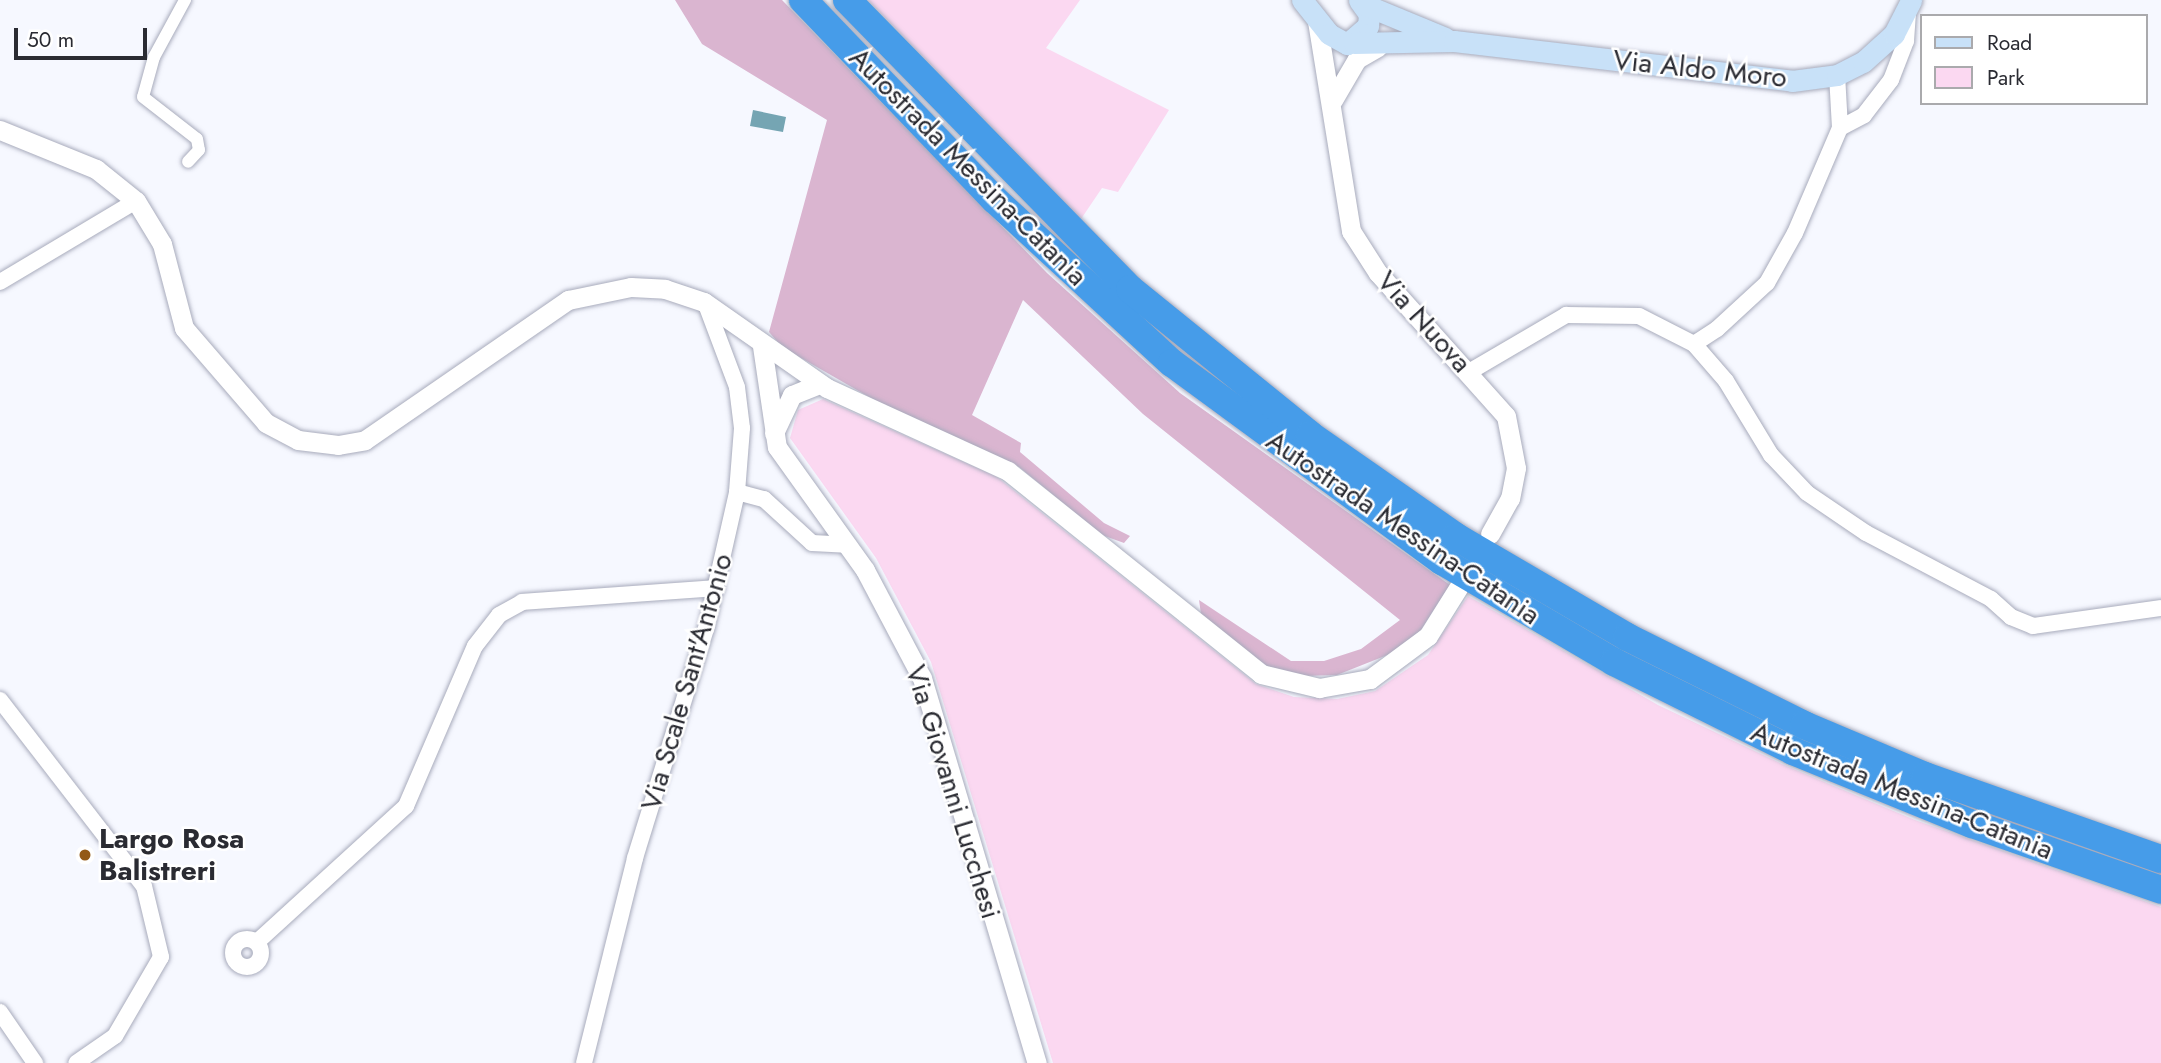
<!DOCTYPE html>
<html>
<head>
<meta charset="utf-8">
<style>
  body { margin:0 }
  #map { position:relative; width:2161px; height:1063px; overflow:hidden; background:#f6f8ff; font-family:Jost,sans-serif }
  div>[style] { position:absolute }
  .green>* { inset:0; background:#fbd8f1 }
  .forest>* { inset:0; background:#dab5d0 }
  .water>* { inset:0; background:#75a5b3 }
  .roads { filter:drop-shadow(0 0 2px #a8abbc) drop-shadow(0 0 2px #a8abbc) }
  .pedestrian>* { height:12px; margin:-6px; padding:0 6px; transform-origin:6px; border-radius:6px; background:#fff }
  .minor>* { height:16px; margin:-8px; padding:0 8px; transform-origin:8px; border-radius:8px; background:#fff }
  .minor>.ring { margin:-8px; padding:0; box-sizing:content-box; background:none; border:16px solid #fff; border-radius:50% }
  .tertiary>* { height:19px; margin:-9.5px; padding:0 9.5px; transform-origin:9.5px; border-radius:9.5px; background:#fff }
  .secondary>* { height:21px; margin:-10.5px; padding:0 10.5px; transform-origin:10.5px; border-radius:10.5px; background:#c8e1f8 }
  .motorway>* { height:28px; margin:-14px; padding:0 14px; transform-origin:14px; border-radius:14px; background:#469ce9 }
  .dots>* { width:19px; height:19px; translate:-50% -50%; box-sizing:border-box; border:4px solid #fff; border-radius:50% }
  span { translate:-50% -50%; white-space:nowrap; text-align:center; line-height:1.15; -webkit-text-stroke:5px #fff; paint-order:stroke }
  .street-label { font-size:28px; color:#2a2b32 }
  .poi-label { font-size:28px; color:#2a2b32; font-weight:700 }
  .left { translate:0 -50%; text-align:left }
  .legend { position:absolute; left:1920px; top:14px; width:228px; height:91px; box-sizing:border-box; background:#fff; border:2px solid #aaaaad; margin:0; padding:9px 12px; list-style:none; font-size:21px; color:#2a2b32 }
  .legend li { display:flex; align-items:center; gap:14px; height:35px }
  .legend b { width:35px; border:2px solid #aaaaad }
  .scale { position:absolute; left:14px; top:28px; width:133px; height:32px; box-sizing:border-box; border:4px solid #2a2b32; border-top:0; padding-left:9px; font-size:21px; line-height:24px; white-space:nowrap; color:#2a2b32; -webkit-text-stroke:5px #fff; paint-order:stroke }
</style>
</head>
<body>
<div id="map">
  <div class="green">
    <i style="clip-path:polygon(868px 0,1080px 0,1046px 48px,1169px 110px,1118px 192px,1102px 188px,1081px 219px)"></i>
    <i style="clip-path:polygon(823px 399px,997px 477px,1256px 684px,1294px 697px,1337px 699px,1375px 691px,1428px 655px,1468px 596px,1658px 705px,1784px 765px,1915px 820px,2161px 907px,2161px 1063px,1053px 1063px,931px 662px,876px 558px,790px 438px,798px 410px)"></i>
  </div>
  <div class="forest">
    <i style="clip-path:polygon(675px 0,782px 0,1047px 273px,1180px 393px,1450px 585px,1421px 630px,1395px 652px,1337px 675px,1302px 676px,1267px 666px,1237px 645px,1201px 614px,1199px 600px,1291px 661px,1324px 661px,1361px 649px,1400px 620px,1143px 414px,1023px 300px,972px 415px,1021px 443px,1020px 452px,1104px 523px,1130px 536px,1124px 543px,1102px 535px,1019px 467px,883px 405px,782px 347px,769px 332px,827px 120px,702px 44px)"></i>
  </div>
  <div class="water">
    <i style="clip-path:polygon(753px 110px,786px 117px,783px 132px,750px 126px)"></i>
  </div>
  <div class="roads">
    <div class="pedestrian">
      <i style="left:185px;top:0;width:65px;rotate:118.5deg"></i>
      <i style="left:154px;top:57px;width:41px;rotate:105.4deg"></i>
      <i style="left:143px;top:97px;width:68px;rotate:37.9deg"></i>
      <i style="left:197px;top:139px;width:11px;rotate:80deg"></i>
      <i style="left:199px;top:150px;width:16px;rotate:133deg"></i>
    </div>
    <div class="minor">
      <i style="left:1840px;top:128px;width:27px;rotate:-28deg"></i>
      <i style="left:1864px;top:115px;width:44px;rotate:-52.4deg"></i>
      <i style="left:1891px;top:80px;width:42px;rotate:-69deg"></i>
      <i style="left:1906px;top:41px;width:31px;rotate:-86deg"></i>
      <i style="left:0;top:282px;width:158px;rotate:-30.8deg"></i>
      <i style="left:1694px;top:344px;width:49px;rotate:49.1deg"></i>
      <i style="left:1726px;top:381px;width:87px;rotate:58.7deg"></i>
      <i style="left:1771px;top:455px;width:52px;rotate:46.5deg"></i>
      <i style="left:1807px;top:493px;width:71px;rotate:34.1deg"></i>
      <i style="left:1866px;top:533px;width:141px;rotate:27.8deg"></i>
      <i style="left:1991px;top:599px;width:27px;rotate:42deg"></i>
      <i style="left:2011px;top:617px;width:24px;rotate:22deg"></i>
      <i style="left:2033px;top:626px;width:129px;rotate:-8deg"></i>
      <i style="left:1469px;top:372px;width:113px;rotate:-30.4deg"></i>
      <i style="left:1566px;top:315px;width:73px;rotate:0.8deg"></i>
      <i style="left:1639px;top:316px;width:62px;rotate:27deg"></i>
      <i style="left:1694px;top:344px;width:27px;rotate:-33deg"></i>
      <i style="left:1717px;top:329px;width:68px;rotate:-42.6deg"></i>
      <i style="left:1767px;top:283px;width:57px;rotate:-60.8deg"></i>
      <i style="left:1795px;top:233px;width:114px;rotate:-66.8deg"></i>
      <i style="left:1840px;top:128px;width:53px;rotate:-93.2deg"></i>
      <i style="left:737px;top:492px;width:28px;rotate:15deg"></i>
      <i style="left:764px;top:499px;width:65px;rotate:42.5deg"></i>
      <i style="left:812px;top:543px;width:34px;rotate:3deg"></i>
      <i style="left:0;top:700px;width:235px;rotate:52.3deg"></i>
      <i style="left:144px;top:886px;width:73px;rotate:76.5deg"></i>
      <i style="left:161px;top:957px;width:91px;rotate:120.2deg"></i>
      <i style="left:115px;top:1036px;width:47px;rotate:145.3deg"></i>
      <i class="ring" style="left:233px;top:939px;width:12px;height:12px"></i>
      <i style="left:257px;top:942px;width:202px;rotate:-42.4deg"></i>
      <i style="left:406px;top:806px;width:174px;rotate:-66.7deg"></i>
      <i style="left:475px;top:646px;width:39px;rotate:-52deg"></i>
      <i style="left:499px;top:615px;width:26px;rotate:-29deg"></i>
      <i style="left:522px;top:602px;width:195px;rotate:-4.1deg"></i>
      <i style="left:0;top:1012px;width:62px;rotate:55.5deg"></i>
      <i style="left:584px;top:1063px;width:211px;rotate:-76deg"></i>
      <i style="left:635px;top:858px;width:240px;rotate:-72.8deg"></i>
      <i style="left:706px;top:629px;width:140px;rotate:-77.2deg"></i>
      <i style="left:737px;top:492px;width:64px;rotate:-85.5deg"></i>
      <i style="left:742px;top:428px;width:41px;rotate:-97deg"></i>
      <i style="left:737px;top:387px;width:85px;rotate:-110.6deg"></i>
    </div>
    <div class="tertiary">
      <i style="left:1317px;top:21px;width:213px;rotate:80.8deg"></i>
      <i style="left:1351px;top:231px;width:50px;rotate:57.3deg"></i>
      <i style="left:1378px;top:273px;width:192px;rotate:48.2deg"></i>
      <i style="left:1506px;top:416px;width:53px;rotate:79.1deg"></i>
      <i style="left:1516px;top:468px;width:31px;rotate:101deg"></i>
      <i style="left:1510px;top:498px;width:41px;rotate:119.1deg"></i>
      <i style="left:1333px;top:100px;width:48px;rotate:-59.7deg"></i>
      <i style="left:1357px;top:59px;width:24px;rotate:-30deg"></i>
      <i style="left:0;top:130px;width:104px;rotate:22.1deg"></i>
      <i style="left:96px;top:169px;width:51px;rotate:38.7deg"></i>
      <i style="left:136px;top:201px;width:50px;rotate:58.8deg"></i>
      <i style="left:162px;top:244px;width:87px;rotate:75.3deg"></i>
      <i style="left:184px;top:328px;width:125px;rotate:49.2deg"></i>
      <i style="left:266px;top:423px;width:36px;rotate:28deg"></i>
      <i style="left:298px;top:440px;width:40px;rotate:7.1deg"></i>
      <i style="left:338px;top:445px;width:27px;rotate:-10deg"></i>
      <i style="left:365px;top:440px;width:247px;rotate:-34.6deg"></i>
      <i style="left:568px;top:300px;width:64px;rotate:-11.7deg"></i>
      <i style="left:631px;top:287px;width:34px;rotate:3deg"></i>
      <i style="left:665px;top:289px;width:41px;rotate:18.4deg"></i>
      <i style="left:704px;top:302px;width:150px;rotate:35deg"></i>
      <i style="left:827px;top:388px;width:199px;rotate:24.6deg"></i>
      <i style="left:1008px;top:471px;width:324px;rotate:38.7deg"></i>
      <i style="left:1261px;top:674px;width:60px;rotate:13.6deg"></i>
      <i style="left:1319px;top:688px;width:52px;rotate:-10deg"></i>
      <i style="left:1370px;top:679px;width:72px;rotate:-36.6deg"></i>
      <i style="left:1428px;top:636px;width:57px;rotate:-58deg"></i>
      <i style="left:762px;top:346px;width:102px;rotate:81.6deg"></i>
      <i style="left:777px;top:447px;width:151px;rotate:54.4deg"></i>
      <i style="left:865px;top:570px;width:122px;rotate:62.2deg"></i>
      <i style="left:922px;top:678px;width:402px;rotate:73.4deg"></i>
      <i style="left:774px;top:433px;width:42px;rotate:-64.7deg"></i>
      <i style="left:792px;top:395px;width:29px;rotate:-22deg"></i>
    </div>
    <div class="secondary">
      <i style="left:1302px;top:0;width:43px;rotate:51.5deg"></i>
      <i style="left:1329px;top:34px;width:21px;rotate:29deg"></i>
      <i style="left:1347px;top:44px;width:28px;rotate:-41deg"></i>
      <i style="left:1368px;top:26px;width:12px;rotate:-85deg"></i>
      <i style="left:1369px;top:14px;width:17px;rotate:-126deg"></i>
      <i style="left:1363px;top:4px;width:89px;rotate:22.5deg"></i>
      <i style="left:1354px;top:43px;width:100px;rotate:-1.1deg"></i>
      <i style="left:1454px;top:41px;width:340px;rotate:6.7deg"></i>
      <i style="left:1792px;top:81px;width:45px;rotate:-7.6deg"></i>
      <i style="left:1837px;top:75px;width:29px;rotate:-27deg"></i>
      <i style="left:1863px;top:62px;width:42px;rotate:-42.1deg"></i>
      <i style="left:1894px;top:34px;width:38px;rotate:-63deg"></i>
    </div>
    <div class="motorway">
      <i style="left:803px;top:0;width:276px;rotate:46.2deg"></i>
      <i style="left:994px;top:199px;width:242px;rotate:42.7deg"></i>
      <i style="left:1172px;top:363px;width:335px;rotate:36.3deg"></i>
      <i style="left:1442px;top:561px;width:199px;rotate:30.4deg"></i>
      <i style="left:1614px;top:662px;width:200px;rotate:26.4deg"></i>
      <i style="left:1793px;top:751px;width:193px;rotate:22.2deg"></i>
      <i style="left:1972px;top:824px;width:200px;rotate:19.2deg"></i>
      <i style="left:847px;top:0;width:404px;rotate:45.6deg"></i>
      <i style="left:1130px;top:289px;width:232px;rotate:39deg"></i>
      <i style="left:1310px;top:435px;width:178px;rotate:34.9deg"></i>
      <i style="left:1456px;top:537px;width:198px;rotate:30.3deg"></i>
      <i style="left:1627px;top:637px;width:198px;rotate:26.4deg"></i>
      <i style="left:1804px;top:725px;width:131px;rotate:22.9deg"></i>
      <i style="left:1925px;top:776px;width:250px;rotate:19.4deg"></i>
    </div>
  </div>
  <div class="dots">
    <i style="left:85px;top:855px;background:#935917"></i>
  </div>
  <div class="street-label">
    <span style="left:1700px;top:69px;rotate:6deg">Via Aldo Moro</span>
    <span style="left:968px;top:167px;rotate:45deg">Autostrada Messina-Catania</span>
    <span style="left:1424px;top:322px;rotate:48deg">Via Nuova</span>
    <span style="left:1403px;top:528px;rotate:34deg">Autostrada Messina-Catania</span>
    <span style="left:687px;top:682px;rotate:-74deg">Via Scale Sant'Antonio</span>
    <span style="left:1902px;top:791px;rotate:22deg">Autostrada Messina-Catania</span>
    <span style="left:953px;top:792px;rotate:73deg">Via Giovanni Lucchesi</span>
  </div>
  <div class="poi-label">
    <span class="left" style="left:99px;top:855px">Largo Rosa<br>Balistreri</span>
  </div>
  <ul class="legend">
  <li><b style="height:9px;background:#c8e1f8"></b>Road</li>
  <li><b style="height:19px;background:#fbd8f1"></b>Park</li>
  </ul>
  <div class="scale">50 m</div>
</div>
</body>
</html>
